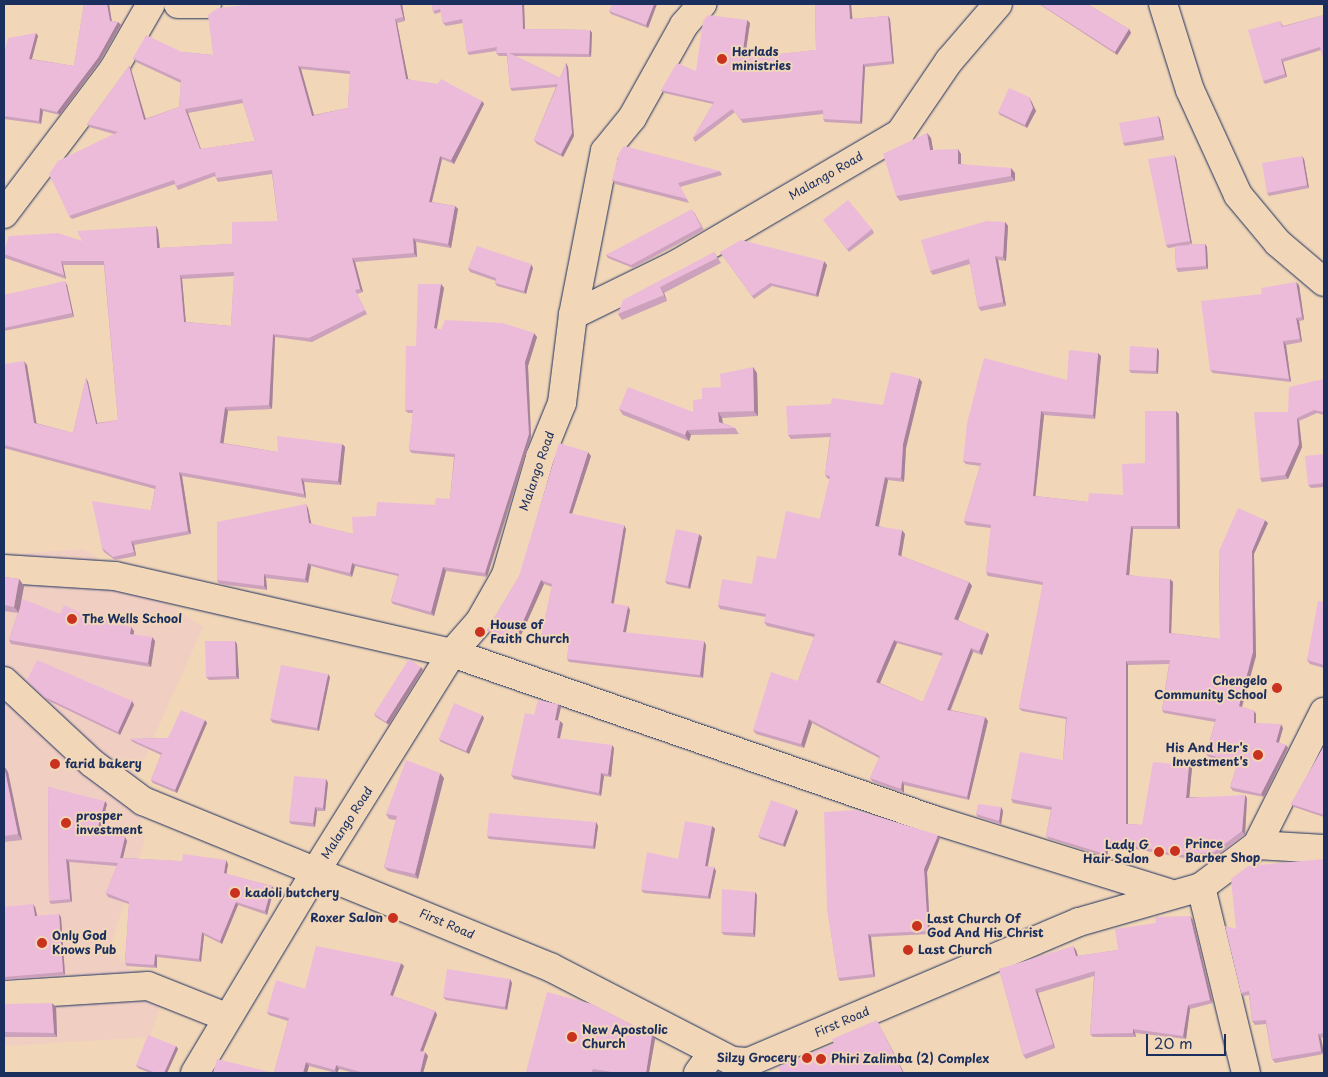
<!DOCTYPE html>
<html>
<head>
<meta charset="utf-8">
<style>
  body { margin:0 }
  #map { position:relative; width:1328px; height:1077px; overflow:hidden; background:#f1d6b8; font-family:"Playpen Sans",sans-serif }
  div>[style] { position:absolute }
  .built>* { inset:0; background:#f0cec2 }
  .roads { filter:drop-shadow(0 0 1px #1b2f5e) drop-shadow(0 0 1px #1b2f5e) }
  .minor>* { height:28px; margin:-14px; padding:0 14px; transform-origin:14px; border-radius:14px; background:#f1d6b8 }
  .wall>* { inset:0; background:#cca1bb }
  .shaded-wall>* { inset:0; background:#a68399 }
  .building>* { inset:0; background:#edbbda }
  .dots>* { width:14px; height:14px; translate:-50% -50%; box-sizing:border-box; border:2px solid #f1d6b8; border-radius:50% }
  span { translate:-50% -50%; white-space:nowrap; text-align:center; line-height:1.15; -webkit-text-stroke:4px #f1d6b8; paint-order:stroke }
  .poi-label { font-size:12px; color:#1b2f5e; font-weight:700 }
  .left { translate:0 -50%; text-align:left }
  .right { translate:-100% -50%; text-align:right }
  .street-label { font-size:12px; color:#1b2f5e }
  .frame { position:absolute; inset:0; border:5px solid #1b2f5e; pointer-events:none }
  .scale { position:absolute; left:1146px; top:1034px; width:80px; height:22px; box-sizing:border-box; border:2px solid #1b2f5e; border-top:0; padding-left:6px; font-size:15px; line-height:18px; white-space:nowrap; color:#1b2f5e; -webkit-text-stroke:4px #f1d6b8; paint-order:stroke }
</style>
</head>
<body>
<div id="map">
  <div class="built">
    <i style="clip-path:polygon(84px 549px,203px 627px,133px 784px,145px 840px,110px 947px,161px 1003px,150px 1037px,4px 1046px,4px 555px)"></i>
  </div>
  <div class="roads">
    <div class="minor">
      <i style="left:178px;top:4px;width:29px"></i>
      <i style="left:1163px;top:4px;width:90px;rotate:72.6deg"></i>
      <i style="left:1190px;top:90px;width:115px;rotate:65.4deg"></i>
      <i style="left:1238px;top:195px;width:62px;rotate:50.2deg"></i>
      <i style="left:1278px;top:243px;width:60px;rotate:40.3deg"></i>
      <i style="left:4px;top:214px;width:181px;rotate:-52.9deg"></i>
      <i style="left:113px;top:70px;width:76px;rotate:-60.1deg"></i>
      <i style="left:573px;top:315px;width:116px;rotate:-26.1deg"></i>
      <i style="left:677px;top:264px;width:259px;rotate:-30.4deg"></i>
      <i style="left:900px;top:133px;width:87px;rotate:-55.8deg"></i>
      <i style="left:949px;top:61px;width:75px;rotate:-49.3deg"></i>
      <i style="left:4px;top:569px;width:111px;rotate:3.6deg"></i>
      <i style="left:115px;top:576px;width:346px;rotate:12.9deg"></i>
      <i style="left:452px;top:653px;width:507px;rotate:19.11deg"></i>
      <i style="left:931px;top:819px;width:248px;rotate:17.3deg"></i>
      <i style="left:4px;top:681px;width:120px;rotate:43deg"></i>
      <i style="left:92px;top:763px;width:64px;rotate:36.7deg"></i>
      <i style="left:143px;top:801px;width:440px;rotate:22.2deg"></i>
      <i style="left:550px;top:967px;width:205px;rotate:27.3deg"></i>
      <i style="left:732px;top:1061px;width:17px;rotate:3deg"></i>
      <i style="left:749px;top:1062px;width:358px;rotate:-23deg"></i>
      <i style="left:1079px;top:922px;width:127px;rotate:-16deg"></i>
      <i style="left:1201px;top:887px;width:191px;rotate:76.4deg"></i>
      <i style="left:1257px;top:845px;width:67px;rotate:3.4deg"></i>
      <i style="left:1201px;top:887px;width:70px;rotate:-36.9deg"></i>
      <i style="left:1257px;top:845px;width:149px;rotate:-63.3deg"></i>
      <i style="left:4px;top:995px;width:144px;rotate:-3.6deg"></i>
      <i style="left:148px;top:986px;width:84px;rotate:21.7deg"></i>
      <i style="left:195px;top:1073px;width:238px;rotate:-59.1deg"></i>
      <i style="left:317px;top:869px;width:255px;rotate:-58deg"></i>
      <i style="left:452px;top:653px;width:43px;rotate:-48.8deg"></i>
      <i style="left:480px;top:621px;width:53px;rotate:-60.5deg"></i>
      <i style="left:506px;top:575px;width:123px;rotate:-73.9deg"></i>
      <i style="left:540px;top:457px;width:58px;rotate:-67.8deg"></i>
      <i style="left:562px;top:403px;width:89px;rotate:-82.9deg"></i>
      <i style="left:573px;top:315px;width:167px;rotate:-79deg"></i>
      <i style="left:605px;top:151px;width:43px;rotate:-50.7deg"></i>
      <i style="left:632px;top:118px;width:107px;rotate:-60.8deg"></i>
      <i style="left:684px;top:25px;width:28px;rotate:-49deg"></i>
      <i style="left:698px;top:1073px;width:24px;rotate:-54deg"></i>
    </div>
  </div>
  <div class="wall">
    <i style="clip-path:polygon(84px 4px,109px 4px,112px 21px,118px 22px,121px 25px,100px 61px,60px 115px,43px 111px,41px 124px,4px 119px,4px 53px,36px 33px,38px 36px,32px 59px,74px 66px)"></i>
    <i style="clip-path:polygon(evenodd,254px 4px,402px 4px,405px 21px,397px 23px,408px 79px,482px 101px,484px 104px,454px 164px,442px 159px,432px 202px,455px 206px,458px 209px,451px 248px,416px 242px,417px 257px,355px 262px,363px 292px,357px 294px,367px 314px,312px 342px,275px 337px,272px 409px,228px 411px,223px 443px,278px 452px,342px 444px,345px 447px,341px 485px,304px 482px,306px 498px,182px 476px,191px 534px,134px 545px,136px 556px,115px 560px,104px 552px,102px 548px,151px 510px,155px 489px,4px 448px,4px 364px,27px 365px,36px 423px,73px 433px,86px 378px,88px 382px,97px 423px,118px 420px,104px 265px,63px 265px,66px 279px,5px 258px,4px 255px,4px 251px,82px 241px,156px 226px,158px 230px,160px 248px,232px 244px,278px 221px,272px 174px,218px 182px,215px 176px,178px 190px,175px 184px,72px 219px,69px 216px,114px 134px,89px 127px,87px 124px,129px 66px,131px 69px,145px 119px,179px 107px,181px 83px,136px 62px,133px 58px,182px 52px,213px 55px,254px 4px,301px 69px,350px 74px,348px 108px,314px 115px,301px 69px,254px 4px,243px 103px,255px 141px,201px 149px,188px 113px,243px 103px,254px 4px,234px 276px,231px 326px,186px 322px,182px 279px,234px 276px)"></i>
    <i style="clip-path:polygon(432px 4px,524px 4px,525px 29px,590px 30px,592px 33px,591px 57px,515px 56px,560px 78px,566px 63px,568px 67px,574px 136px,563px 157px,537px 144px,534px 140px,556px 87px,512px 91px,510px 88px,507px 56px,499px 56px,496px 53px,496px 51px,469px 55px,467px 52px,463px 23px,446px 26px,443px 23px,441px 12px,435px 14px,433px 11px)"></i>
    <i style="clip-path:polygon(657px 4px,648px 28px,611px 14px,609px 11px)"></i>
    <i style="clip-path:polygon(815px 4px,851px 4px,852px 19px,888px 16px,890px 19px,894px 64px,865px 67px,862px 124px,825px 122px,823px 119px,823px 114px,743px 123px,735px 112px,695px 142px,693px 138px,713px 104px,664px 93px,661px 90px,696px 71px,750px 23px,745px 58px,816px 50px)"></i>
    <i style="clip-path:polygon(1039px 4px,1087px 4px,1129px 29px,1131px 33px,1117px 55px)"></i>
    <i style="clip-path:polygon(1324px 15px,1324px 60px,1321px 50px,1283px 62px,1287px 77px,1265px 84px,1263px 81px,1280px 21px,1283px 26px)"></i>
    <i style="clip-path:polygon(1031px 100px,1036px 111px,1027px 128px,1000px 115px,998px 112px)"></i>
    <i style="clip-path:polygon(1158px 116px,1160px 119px,1164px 140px,1125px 146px,1123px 143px)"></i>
    <i style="clip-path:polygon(927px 133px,931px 138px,933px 150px,961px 154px,961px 164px,1015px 173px,1015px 181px,900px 201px,896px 196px)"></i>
    <i style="clip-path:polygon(1176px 158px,1192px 244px,1187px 245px,1205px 244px,1207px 247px,1208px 269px,1178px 272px,1176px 268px,1175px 247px,1168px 248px,1166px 245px)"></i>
    <i style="clip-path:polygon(1304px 159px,1309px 188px,1269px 196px,1267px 193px)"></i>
    <i style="clip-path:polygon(720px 171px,722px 175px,680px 187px,689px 203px,615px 184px,612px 180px)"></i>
    <i style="clip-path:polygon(694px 212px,704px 230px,633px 268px,608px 258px,606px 255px)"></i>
    <i style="clip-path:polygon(1005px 222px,1008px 226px,1006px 261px,998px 260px,1006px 306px,981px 311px,978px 307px,970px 264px,933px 275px,930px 271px)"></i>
    <i style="clip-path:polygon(826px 223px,872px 229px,874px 233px,849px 252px)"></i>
    <i style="clip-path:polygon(714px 252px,721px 263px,664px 293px,667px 301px,622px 320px,618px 314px)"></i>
    <i style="clip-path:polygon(720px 252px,827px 265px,818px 297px,772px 286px,754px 299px)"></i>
    <i style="clip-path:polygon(468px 268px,533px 268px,526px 294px,497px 286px,495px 283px,496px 281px,470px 272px)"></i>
    <i style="clip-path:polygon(441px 284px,444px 288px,437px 329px,441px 330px,537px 337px,528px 366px,531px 437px,487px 577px,446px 571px,434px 616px,393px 604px,391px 601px,398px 576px,355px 566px,352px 577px,311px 566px,308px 583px,266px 578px,267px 590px,219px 584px,217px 580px,308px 508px,311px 524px,353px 534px,376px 516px,435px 505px,450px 499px,454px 457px,412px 453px,409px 450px,413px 413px,408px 413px,405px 410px,416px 346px)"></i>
    <i style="clip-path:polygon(67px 285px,74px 317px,4px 331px,4px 295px)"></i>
    <i style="clip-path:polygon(1299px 285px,1304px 320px,1299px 321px,1302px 342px,1286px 345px,1291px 382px,1213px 373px,1210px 370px,1262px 294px)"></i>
    <i style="clip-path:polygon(1157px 348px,1159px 351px,1158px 374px,1131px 373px,1129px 370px)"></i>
    <i style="clip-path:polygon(1101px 356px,1095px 419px,1044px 415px,1035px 496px,1088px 502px,1123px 495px,1179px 414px,1180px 529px,1133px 529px,1129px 575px,1173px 582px,1171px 633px,1220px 639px,1219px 551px,1268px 523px,1254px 554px,1256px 656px,1242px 707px,1254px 711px,1256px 714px,1256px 723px,1283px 728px,1279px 743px,1286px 745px,1288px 748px,1264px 797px,1233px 791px,1230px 787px,1237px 765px,1209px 757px,1206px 754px,1215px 722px,1164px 713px,1162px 710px,1169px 664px,1128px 665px,1128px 824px,1142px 825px,1189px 765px,1192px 768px,1189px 797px,1247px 798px,1245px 835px,1216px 856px,1184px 858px,1109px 844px,1107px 857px,1049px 839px,1046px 836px,1051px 810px,1013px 803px,1011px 799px,1063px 760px,1066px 719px,1022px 711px,1019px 708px,1043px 585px,988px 576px,986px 572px,991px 528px,966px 525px,964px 521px,980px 466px,966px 464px,963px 461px,1067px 380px)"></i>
    <i style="clip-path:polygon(757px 373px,758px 416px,722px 418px,723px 423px,735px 428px,739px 434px,691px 435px,689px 441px,623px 415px,619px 409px,693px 412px,702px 399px,721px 387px)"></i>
    <i style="clip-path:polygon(1324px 380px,1324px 415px,1317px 413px,1299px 421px,1302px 447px,1288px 479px,1262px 482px,1260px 478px,1288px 412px)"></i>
    <i style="clip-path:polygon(evenodd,922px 382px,906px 448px,904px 482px,888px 480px,879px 526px,905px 534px,901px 556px,969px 582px,972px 586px,958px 620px,989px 635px,982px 655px,973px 652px,951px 710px,985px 717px,988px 721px,969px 800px,904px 785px,904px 793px,873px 782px,870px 778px,879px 758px,812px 723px,804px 748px,756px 734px,753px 730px,798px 681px,814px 637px,767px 626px,764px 622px,766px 617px,720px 609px,718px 605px,752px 584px,776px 559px,820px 519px,830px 479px,828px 479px,825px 475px,830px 437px,791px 439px,788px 435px,883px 405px,922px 382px,897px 643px,942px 656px,923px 702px,880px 683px,897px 643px)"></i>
    <i style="clip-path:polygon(1324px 454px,1324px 487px,1311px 488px,1308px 485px)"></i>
    <i style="clip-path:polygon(591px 456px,572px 514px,626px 529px,614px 604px,630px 610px,626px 633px,706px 645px,703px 678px,569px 662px,567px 659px,569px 644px,543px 641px,541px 637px,552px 587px,544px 584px,517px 644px,490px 633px,487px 630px)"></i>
    <i style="clip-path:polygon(702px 537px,690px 589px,667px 584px,665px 581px)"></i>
    <i style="clip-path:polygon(4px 577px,19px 579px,24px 586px,20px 609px,60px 614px,93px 619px,134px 631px,134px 635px,155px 641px,151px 667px,11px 644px,9px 640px,18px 613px,4px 611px)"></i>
    <i style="clip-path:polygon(1324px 602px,1324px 668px,1310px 664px,1307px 660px)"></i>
    <i style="clip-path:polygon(237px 644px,239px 679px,209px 680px,206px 677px)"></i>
    <i style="clip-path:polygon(421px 667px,423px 670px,389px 725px,376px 717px,374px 714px)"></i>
    <i style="clip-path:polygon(330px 677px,319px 731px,273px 723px,270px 719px)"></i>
    <i style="clip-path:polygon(27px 680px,132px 701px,134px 705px,120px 735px,47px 700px)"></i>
    <i style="clip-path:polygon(561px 707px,558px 720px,560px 721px,563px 724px,560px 739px,614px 748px,611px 777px,604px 776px,601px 796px,514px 779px,511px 775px,534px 715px)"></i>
    <i style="clip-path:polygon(484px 718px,469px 754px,441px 742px,439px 739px)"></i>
    <i style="clip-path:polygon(205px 720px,207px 723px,177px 793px,153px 783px,151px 780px,161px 755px,133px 742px,130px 739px,168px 738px)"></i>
    <i style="clip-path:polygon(1324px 746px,1324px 817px,1294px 807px,1291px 804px)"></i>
    <i style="clip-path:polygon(4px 766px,8px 772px,22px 840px,4px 842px)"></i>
    <i style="clip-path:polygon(444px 778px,418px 879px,388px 871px,384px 867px,396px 820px,389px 819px,386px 814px)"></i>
    <i style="clip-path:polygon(326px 779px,328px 783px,325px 811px,317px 811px,315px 827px,291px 824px,289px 821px)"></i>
    <i style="clip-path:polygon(48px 787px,107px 804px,100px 832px,125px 837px,127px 841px,123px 858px,228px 864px,226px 874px,272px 886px,274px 889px,267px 915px,238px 905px,222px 944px,204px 935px,201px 962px,157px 957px,157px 968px,127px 966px,125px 963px,129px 904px,108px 897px,106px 893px,117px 866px,69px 862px,72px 902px,51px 904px,49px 901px)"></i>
    <i style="clip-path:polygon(1001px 807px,1003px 811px,1001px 825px,978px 817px,976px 814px)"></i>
    <i style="clip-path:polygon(796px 809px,798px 812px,785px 847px,761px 839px,758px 836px)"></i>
    <i style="clip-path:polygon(596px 822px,598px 826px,595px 849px,489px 839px,487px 836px)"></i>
    <i style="clip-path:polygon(712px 826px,715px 829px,708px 866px,716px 871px,710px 899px,644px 893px,641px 890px,678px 859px)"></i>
    <i style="clip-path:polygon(940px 838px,927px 872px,930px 934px,871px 937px,875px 977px,840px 981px,838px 978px,827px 907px)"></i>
    <i style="clip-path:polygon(1324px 859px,1324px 1037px,1321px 1038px,1324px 1054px,1275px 1063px,1272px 1059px,1266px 1024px,1255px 1025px,1252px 1021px,1249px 995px,1243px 996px,1241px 993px,1236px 929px)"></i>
    <i style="clip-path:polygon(757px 895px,755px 937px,724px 935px,721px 932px)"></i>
    <i style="clip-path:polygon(4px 907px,35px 907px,37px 916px,61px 917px,65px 975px,4px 980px)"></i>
    <i style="clip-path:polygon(1193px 920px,1213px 1003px,1190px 1009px,1186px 1039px,1135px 1033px,1136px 1037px,1093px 1037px,1090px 1034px,1094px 976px,1038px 993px,1055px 1048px,1026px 1059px,1023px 1055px,999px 969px,1076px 950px,1078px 956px,1118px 950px)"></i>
    <i style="clip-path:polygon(404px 966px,393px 996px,435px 1011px,437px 1015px,423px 1052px,428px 1056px,423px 1073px,354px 1073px,339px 1069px,337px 1073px,336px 1073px,309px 1066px,307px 1073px,213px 1073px,274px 1073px,288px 1021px,269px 1015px,267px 1012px,305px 989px)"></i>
    <i style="clip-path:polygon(510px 979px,512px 983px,507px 1010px,446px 1000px,443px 997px)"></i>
    <i style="clip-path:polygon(4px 1004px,56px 1007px,57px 1037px,4px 1037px)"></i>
    <i style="clip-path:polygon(652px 1035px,655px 1039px,649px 1073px,527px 1073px,526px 1072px)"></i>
    <i style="clip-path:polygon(176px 1046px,178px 1049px,167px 1073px,150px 1073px,138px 1068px,136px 1065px)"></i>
  </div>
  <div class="shaded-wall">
    <i style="clip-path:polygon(107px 4px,109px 4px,112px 24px,110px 21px)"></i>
    <i style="clip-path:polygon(400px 4px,402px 4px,405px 21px,403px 17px)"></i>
    <i style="clip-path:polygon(522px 4px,524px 4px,525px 32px,523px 29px)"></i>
    <i style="clip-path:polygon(654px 4px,657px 4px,648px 28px,646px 25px)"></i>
    <i style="clip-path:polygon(849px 4px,851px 4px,853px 23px,850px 19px)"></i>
    <i style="clip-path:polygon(888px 16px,890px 19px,894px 64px,892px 61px)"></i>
    <i style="clip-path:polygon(395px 19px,397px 23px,409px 83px,406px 79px)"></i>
    <i style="clip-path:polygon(747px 20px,750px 23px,744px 62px,742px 58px)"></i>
    <i style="clip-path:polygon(118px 22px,121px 25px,100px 61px,60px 115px,57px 112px)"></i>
    <i style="clip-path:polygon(1129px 29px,1131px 33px,1117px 55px,1115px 52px)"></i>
    <i style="clip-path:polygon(590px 30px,592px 33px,591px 57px,589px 54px)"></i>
    <i style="clip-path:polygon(36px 33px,38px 36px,31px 62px,29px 59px)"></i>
    <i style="clip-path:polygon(1281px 59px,1283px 62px,1287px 77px,1285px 74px)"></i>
    <i style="clip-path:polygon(566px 63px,568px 67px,574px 136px,563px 157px,561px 154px)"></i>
    <i style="clip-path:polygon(863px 64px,865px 67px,862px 124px,860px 121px)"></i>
    <i style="clip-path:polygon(129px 66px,131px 69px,147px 123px,144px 120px)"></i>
    <i style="clip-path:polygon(298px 66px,301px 69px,315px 119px,312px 116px)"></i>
    <i style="clip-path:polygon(1029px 97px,1036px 111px,1027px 128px,1025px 125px)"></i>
    <i style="clip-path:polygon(482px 101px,484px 104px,454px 164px,451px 160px)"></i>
    <i style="clip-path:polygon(40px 108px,43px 111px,41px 124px,39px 121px)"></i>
    <i style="clip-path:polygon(185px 109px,188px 113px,202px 153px,200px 149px)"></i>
    <i style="clip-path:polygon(1158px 116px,1160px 119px,1164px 140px,1162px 136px)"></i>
    <i style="clip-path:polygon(927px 133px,931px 138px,934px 155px,930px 150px)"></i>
    <i style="clip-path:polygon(958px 149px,961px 154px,961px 169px,958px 164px)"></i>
    <i style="clip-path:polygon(1174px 155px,1176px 158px,1192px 244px,1190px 241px)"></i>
    <i style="clip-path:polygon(440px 156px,442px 159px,431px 205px,429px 202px)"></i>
    <i style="clip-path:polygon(1302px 156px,1304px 159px,1309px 188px,1307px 185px)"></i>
    <i style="clip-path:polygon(1011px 168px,1015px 173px,1015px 181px,1011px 176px)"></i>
    <i style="clip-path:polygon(455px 206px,458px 209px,451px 248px,448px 244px)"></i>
    <i style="clip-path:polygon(1005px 222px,1008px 226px,1006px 261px,1003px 257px)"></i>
    <i style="clip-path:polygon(156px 226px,158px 230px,160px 252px,157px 248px)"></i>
    <i style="clip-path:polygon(413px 238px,416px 242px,417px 257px,414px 253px)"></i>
    <i style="clip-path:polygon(1205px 244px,1207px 247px,1208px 269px,1206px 266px)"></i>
    <i style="clip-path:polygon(995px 256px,998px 260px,1006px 306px,1003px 302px)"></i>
    <i style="clip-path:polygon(352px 258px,355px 262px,363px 292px,360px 289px)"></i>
    <i style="clip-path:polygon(61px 261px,63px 265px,66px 279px,64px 275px)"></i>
    <i style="clip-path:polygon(824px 261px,827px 265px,818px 297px,816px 294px)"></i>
    <i style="clip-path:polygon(531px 264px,533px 268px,526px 294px,524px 291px)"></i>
    <i style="clip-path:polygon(180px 275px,182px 279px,186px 325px,184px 322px)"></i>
    <i style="clip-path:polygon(65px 281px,67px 285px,74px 317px,72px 313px)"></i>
    <i style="clip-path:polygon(1296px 282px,1299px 285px,1304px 320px,1302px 317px)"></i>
    <i style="clip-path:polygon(441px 284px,444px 288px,436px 332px,434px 328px)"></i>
    <i style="clip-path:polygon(660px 287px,664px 293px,667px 301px)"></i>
    <i style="clip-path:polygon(1296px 318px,1299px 321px,1302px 342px,1300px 339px)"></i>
    <i style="clip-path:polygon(534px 333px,537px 337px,528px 366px,531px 437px,487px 577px,485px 573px,525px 362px)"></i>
    <i style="clip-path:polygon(273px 334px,275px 337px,272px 409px,269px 405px)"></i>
    <i style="clip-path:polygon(1283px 341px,1286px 345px,1291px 382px,1289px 379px)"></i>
    <i style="clip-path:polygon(1157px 348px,1159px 351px,1158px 374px,1156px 371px)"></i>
    <i style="clip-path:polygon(1098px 353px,1101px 356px,1095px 419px,1093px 415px)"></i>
    <i style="clip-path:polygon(24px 361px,27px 365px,37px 426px,34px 423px)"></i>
    <i style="clip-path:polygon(753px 367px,757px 373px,758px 416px,754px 411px)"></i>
    <i style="clip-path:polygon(86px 378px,88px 382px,98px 427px,96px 424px)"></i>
    <i style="clip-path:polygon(919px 378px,922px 382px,906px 448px,904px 482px,901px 478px,903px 444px)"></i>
    <i style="clip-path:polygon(225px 407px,228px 411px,223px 447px,220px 443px)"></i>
    <i style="clip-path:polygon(1041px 411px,1044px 415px,1035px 500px,1033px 496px)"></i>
    <i style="clip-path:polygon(1176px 411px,1179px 414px,1180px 529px,1177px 526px)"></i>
    <i style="clip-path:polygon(718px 412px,722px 418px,723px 427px,719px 422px)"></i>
    <i style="clip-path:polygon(1297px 418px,1299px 421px,1302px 447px,1288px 479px,1285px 475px)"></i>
    <i style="clip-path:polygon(687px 430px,691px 435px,689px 441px,685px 435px)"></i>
    <i style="clip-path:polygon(342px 444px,345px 447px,341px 485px,338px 481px)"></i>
    <i style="clip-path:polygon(588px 452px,591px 456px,571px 517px,569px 513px)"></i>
    <i style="clip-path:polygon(179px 472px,182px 476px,191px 534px,188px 531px)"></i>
    <i style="clip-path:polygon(885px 477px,888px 480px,878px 530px,875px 526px)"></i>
    <i style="clip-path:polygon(301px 478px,304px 482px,306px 498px,304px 494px)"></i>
    <i style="clip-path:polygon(306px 504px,308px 508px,312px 527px,309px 523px)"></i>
    <i style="clip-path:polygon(1265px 520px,1268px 523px,1254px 554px,1256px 656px,1241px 710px,1239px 706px,1252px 551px)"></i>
    <i style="clip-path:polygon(624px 525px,626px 529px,613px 606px,611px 603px)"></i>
    <i style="clip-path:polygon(1131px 526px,1133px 529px,1129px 578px,1126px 575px)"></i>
    <i style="clip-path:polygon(902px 530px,905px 534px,901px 558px,898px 555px)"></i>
    <i style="clip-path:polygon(699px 534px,702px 537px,690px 589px,688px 586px)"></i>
    <i style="clip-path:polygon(131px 541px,134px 545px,136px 556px,134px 552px)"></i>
    <i style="clip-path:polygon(308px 563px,311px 566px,308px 583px,305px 579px)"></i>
    <i style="clip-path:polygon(352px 563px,355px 566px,352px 577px,350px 573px)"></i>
    <i style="clip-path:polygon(443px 567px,446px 571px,434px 616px,431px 612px)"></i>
    <i style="clip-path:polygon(264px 574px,266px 578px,267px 590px,264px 586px)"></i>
    <i style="clip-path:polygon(19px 579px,24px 586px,19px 613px,14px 607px)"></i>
    <i style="clip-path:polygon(1170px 579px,1173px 582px,1171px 637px,1169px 633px)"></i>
    <i style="clip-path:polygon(541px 580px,544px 584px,517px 644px,515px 640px)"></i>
    <i style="clip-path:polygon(969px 582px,972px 586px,957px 623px,954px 619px)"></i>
    <i style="clip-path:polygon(628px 606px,630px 610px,625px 636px,623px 632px)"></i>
    <i style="clip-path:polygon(131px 627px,134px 631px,133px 638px,130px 634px)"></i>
    <i style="clip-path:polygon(987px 632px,989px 635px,982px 655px,979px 651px)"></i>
    <i style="clip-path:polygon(152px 637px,155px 641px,151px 667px,148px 663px)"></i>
    <i style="clip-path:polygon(894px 640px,897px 643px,879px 685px,876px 682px)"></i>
    <i style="clip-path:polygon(235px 641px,237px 644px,239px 679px,236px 676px)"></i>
    <i style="clip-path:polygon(704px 641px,706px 645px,703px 678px,700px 675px)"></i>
    <i style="clip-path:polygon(971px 648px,973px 652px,949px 713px,947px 710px)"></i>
    <i style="clip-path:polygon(1126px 661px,1128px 665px,1128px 827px,1126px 824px)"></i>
    <i style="clip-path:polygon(421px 667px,423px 670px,389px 725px,386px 722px)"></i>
    <i style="clip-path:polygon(328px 674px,330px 677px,319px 731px,317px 728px)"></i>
    <i style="clip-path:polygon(132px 701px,134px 705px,120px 735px,118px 732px)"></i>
    <i style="clip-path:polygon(558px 704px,561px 707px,557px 723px,555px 720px)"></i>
    <i style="clip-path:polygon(1254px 711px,1256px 714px,1256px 727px,1254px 723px)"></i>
    <i style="clip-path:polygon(482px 715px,484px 718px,469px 754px,466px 751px)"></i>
    <i style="clip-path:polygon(985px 717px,988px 721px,969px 800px,967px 797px)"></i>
    <i style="clip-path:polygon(809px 719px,812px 723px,804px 748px,801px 744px)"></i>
    <i style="clip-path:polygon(205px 720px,207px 723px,177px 793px,175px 790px)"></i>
    <i style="clip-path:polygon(560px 721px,563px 724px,559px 741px,557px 738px)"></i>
    <i style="clip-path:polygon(1281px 724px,1283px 728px,1278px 745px,1276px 742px)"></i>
    <i style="clip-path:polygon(612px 745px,614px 748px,611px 777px,608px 774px)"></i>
    <i style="clip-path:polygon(1286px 745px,1288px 748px,1264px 797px,1261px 794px)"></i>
    <i style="clip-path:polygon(1189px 765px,1192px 768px,1189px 801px,1186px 798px)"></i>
    <i style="clip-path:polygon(4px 766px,8px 772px,22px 840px,18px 834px)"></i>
    <i style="clip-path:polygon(440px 773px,444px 778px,418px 879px,415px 874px)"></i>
    <i style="clip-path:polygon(601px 773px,604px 776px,601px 796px,599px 793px)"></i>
    <i style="clip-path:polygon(326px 779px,328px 783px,325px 811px,323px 808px)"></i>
    <i style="clip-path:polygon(902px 781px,904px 785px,904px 793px,901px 789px)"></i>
    <i style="clip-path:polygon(1245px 795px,1247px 798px,1245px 835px,1242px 831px)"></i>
    <i style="clip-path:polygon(105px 801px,107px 804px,99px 835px,97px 831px)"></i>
    <i style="clip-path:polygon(315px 807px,317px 811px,315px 827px,313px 823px)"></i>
    <i style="clip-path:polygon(1001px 807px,1003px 811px,1001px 825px,999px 821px)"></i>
    <i style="clip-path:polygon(796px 809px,798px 812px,785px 847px,783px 844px)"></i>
    <i style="clip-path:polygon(596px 822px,598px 826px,595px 849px,593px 846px)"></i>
    <i style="clip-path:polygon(712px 826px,715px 829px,707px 869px,705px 866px)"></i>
    <i style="clip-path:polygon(938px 835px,940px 838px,927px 872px,930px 934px,928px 931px,924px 869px)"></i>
    <i style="clip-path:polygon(125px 837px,127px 841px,122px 861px,120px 858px)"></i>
    <i style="clip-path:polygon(1107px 841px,1109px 844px,1107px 857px,1105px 854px)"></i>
    <i style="clip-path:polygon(66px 859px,69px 862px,72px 902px,70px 899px)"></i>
    <i style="clip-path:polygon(226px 860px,228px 864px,226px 877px,224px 873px)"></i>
    <i style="clip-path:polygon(714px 867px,716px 871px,710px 899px,708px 896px)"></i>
    <i style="clip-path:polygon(272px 886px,274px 889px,267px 915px,265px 911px)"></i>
    <i style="clip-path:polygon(755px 892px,757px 895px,755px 937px,753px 933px)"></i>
    <i style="clip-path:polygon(236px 902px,238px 905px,222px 944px,220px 941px)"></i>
    <i style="clip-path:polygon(33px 904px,35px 907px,38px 919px,35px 916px)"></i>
    <i style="clip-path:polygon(59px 914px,61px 917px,65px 975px,63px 972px)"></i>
    <i style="clip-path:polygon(1190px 916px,1193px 920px,1213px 1003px,1210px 1000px)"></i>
    <i style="clip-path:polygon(202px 932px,204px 935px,201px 962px,199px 959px)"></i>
    <i style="clip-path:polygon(868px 934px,871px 937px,875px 977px,873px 974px)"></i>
    <i style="clip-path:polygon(1073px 946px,1076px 950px,1079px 960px,1076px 956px)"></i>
    <i style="clip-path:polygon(155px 954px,157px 957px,157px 968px,154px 965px)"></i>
    <i style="clip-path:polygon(401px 963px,404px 966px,392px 998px,390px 995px)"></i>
    <i style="clip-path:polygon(510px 979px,512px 983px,507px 1010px,505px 1007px)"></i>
    <i style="clip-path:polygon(1035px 989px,1038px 993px,1055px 1048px,1053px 1044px)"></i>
    <i style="clip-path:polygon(52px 1003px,56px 1007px,57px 1037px,54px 1033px)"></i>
    <i style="clip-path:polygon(1188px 1005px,1190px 1009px,1186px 1039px,1183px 1036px)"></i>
    <i style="clip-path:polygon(435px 1011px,437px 1015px,422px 1054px,420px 1051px)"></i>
    <i style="clip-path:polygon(877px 1020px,879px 1024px,904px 1073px,903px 1073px)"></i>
    <i style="clip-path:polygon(1133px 1029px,1135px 1033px,1136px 1037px,1133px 1033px)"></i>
    <i style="clip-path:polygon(1318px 1034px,1321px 1038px,1324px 1054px,1321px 1051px)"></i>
    <i style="clip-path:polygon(652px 1035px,655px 1039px,649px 1073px,646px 1073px)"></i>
    <i style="clip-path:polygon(176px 1046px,178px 1049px,167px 1073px,164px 1073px)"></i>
    <i style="clip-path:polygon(425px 1052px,428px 1056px,423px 1073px,420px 1073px)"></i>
    <i style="clip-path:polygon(306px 1062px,309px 1066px,307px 1073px,303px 1073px)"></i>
    <i style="clip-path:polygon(336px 1065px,339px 1069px,337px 1073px,335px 1070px)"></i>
  </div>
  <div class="building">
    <i style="clip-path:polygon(84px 4px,107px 4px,110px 21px,118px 22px,98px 58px,57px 112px,40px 108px,39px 121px,4px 116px,4px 53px,8px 38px,36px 33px,29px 59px,74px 66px)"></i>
    <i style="clip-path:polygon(evenodd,254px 4px,400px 4px,403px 17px,395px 19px,406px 79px,438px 84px,441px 79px,482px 101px,451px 160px,440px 156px,429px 202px,455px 206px,448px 244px,413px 238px,414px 253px,352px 258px,360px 289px,355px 290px,365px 310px,309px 338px,273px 334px,269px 405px,225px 407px,220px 443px,278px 452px,277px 436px,342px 444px,338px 481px,301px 478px,304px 494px,179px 472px,188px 531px,131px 541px,134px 552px,113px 557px,102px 548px,92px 501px,151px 510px,156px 486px,4px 445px,4px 364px,24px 361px,34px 423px,73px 433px,86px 378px,96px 424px,118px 420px,104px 261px,61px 261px,64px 275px,4px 254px,4px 251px,9px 236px,58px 233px,82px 241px,77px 231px,156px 226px,157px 248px,232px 244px,232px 222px,278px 221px,272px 170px,216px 178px,215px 172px,176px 186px,174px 180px,69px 216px,49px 174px,58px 161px,118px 132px,87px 124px,129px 66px,144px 120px,179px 107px,181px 80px,133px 58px,146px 35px,182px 52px,213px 55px,208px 15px,218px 8px,254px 4px,298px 66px,350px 71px,348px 108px,312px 116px,298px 66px,254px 4px,242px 99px,255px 141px,200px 149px,185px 109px,242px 99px,254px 4px,234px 272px,231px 326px,184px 322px,180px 275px,234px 272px)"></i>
    <i style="clip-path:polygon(432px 4px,522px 4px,523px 29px,590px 30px,589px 54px,509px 53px,560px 78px,566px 63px,572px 133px,561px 154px,534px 140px,558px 84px,510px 88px,507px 53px,496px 53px,497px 47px,467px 52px,462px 19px,443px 23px,440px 9px,433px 11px)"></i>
    <i style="clip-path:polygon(612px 4px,654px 4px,646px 25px,609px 11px)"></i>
    <i style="clip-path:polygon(815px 4px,849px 4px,850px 19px,888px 16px,892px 61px,863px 64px,860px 121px,823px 119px,823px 110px,741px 119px,732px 109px,693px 138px,714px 102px,661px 90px,677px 63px,696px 71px,703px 21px,708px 15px,747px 20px,742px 58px,816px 50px)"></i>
    <i style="clip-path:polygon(1040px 4px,1087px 4px,1129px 29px,1115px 52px)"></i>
    <i style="clip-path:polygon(1324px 15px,1324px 58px,1323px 58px,1320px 47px,1281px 59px,1285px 74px,1263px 81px,1248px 30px,1280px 21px,1282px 27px)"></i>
    <i style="clip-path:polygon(1009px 88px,1029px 97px,1033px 108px,1025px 125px,998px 112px)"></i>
    <i style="clip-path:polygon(1158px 116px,1162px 136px,1123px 143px,1119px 123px)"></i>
    <i style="clip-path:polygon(927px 133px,930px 150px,958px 149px,958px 164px,1011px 168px,1011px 176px,896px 196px,883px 154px)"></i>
    <i style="clip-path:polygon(624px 146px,720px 171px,678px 183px,687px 199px,612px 180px,619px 153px)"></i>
    <i style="clip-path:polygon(1174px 155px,1190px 241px,1166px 245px,1148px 159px)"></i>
    <i style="clip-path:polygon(1302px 156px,1307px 185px,1267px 193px,1262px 163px)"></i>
    <i style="clip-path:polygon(848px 200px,872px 229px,847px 249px,823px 220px)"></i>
    <i style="clip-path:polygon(692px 209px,701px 227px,631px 265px,606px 255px)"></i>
    <i style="clip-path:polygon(987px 221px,1005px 222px,1003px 257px,995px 256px,1003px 302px,978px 307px,969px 259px,930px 271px,921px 240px)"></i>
    <i style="clip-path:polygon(741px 240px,824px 261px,816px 294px,770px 283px,752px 296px,720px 252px)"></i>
    <i style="clip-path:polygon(1205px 244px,1206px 266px,1176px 268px,1175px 246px)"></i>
    <i style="clip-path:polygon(477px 246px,531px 264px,524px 291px,495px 283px,496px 278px,468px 268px)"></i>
    <i style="clip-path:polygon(714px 252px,717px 258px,660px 287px,664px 295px,618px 314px,623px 300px)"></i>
    <i style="clip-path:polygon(65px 281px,72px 313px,4px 328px,4px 295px)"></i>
    <i style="clip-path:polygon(1296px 282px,1302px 317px,1296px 318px,1300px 339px,1283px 341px,1289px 379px,1210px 370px,1201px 301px,1262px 294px,1261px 288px)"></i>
    <i style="clip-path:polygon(418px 284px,441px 284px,434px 328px,441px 330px,445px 320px,503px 323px,534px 333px,525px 362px,529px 434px,485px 573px,443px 567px,431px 612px,391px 601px,399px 574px,352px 563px,350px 573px,308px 563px,305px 579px,264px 574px,264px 586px,217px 580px,217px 522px,306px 504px,309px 523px,353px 534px,352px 517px,376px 516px,377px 502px,435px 505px,436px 498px,450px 499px,455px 454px,409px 450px,413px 410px,405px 410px,406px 346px,416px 346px)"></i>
    <i style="clip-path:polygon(1130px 346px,1157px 348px,1156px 371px,1129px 370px)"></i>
    <i style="clip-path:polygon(1069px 350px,1098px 353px,1093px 415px,1041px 411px,1033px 496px,1088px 502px,1089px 493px,1123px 495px,1122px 464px,1145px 463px,1145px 411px,1176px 411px,1177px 526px,1131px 526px,1126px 575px,1170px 579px,1169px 633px,1220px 639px,1219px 551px,1238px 508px,1265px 520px,1252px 551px,1253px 652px,1239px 706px,1254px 711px,1254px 723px,1281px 724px,1276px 742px,1286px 745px,1261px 794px,1230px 787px,1238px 762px,1206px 754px,1216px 719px,1162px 710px,1170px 660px,1126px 661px,1126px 824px,1142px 825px,1153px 762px,1189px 765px,1186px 798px,1245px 795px,1242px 831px,1214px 852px,1181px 855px,1107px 841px,1105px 854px,1046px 836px,1052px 807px,1011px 799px,1020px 752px,1063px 760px,1067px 717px,1019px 708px,1043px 582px,986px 572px,991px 525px,964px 521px,981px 463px,963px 461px,967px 423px,984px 358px,1067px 380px)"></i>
    <i style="clip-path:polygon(753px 367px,754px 411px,718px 412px,719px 422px,735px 428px,687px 430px,685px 435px,619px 409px,628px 387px,693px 412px,693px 400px,702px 399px,702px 388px,721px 387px,720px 374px)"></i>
    <i style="clip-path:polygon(evenodd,891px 372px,919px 378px,903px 444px,901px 478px,885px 477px,875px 526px,902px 530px,898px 555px,969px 582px,954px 619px,987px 632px,979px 651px,971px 648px,947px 710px,985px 717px,967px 797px,902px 781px,901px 789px,870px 778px,880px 756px,809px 719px,801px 744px,753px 730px,771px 672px,798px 681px,815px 634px,764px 622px,766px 614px,718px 605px,722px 579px,752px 584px,757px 556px,776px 559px,786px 511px,820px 519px,830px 476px,825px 475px,831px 433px,788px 435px,786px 406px,831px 404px,832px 398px,883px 405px,891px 372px,894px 640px,943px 653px,923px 702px,876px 682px,894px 640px)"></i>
    <i style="clip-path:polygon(1323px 379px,1324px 387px,1324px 412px,1314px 410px,1297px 418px,1299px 444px,1285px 475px,1260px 478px,1254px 412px,1288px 412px,1289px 387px)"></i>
    <i style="clip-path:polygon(559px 443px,588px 452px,569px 513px,624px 525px,611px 603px,628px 606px,623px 632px,704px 641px,700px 675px,567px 659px,569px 641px,541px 637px,552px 584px,541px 580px,515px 640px,487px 630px,519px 576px)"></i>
    <i style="clip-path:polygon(1324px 454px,1324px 483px,1308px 485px,1305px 456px)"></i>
    <i style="clip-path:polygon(676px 529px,699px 534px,688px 586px,665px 581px)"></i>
    <i style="clip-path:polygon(4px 577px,19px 579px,14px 607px,4px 605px)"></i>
    <i style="clip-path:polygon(23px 599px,60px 614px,64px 605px,93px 619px,95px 616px,131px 627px,130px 634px,152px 637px,148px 663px,9px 640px)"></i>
    <i style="clip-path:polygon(1318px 601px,1324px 602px,1324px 665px,1307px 660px)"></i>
    <i style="clip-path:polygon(205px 641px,235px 641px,236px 676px,206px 677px)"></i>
    <i style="clip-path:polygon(409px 659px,421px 667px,386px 722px,374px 714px)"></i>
    <i style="clip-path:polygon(37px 660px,132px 701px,118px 732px,45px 697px,27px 680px)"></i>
    <i style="clip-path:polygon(281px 665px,328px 674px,317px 728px,270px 719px)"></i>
    <i style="clip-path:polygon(538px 700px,558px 704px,555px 720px,560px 721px,557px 738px,612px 745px,608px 774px,601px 773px,599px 793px,511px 775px,525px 713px,534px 715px)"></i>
    <i style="clip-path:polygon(454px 703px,482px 715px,466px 751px,439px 739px)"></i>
    <i style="clip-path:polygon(181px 710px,205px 720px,175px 790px,151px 780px,162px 753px,130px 739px,168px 738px)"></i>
    <i style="clip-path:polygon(1324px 746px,1324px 815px,1291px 804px)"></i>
    <i style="clip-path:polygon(406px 760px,440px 773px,415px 874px,384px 867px,397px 816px,386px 814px)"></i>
    <i style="clip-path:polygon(4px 766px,18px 834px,4px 836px)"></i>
    <i style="clip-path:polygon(294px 776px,326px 779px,323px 808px,315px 807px,313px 823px,289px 821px)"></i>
    <i style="clip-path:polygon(48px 787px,105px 801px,97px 831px,125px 837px,120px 858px,182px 861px,183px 854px,226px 860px,224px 873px,272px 886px,265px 911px,236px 902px,220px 941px,202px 932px,199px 959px,155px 954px,154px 965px,125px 963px,129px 902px,106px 893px,118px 863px,66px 859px,70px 899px,49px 901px)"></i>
    <i style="clip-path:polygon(771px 800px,796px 809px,783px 844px,758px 836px)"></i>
    <i style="clip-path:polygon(978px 804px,1001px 807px,999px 821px,976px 814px)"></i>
    <i style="clip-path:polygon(856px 810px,938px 835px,924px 869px,928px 931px,868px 934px,873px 974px,838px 978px,827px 907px,824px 812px)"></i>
    <i style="clip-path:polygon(489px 813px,596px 822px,593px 846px,487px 836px)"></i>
    <i style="clip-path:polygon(685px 821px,712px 826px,705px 866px,714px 867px,708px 896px,641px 890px,647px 852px,678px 859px)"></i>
    <i style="clip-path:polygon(1324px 859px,1324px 1033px,1318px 1034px,1321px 1051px,1272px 1059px,1266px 1020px,1252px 1021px,1249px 991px,1241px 993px,1225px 926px,1236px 929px,1231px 879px,1248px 866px)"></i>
    <i style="clip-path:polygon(722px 889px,755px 892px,753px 933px,721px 932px)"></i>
    <i style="clip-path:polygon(33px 904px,35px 916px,59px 914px,63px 972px,4px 977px,4px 907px)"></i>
    <i style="clip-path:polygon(1190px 916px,1210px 1000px,1188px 1005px,1183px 1036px,1133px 1029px,1133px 1033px,1090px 1034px,1095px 971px,1035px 989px,1053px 1044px,1023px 1055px,999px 969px,1073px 946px,1076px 956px,1118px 950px,1115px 929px,1156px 923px,1155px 917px)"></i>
    <i style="clip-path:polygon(316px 946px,401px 963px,390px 995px,435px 1011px,420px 1051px,425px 1052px,420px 1073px,364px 1073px,336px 1065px,335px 1070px,306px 1062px,303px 1073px,213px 1073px,217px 1059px,274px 1073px,289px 1018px,267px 1012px,276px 980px,305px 989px)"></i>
    <i style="clip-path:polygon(447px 969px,510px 979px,505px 1007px,443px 997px)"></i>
    <i style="clip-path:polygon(547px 992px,592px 1004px,652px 1035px,646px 1073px,618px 1073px,593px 1069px,591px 1073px,531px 1073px,526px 1072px)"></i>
    <i style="clip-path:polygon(52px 1003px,54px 1033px,4px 1032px,4px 1004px)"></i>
    <i style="clip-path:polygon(877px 1020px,903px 1073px,781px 1073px,778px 1067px,834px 1044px,832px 1039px)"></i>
    <i style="clip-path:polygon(148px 1035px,176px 1046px,164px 1073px,156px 1073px,136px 1065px)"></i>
  </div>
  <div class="dots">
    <i style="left:722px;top:59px;background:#c8321e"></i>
    <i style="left:72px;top:619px;background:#c8321e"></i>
    <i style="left:480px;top:632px;background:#c8321e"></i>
    <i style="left:1277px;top:688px;background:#c8321e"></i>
    <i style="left:1258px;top:755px;background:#c8321e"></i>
    <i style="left:55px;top:764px;background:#c8321e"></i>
    <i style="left:66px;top:823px;background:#c8321e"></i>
    <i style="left:1175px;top:851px;background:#c8321e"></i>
    <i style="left:1159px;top:852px;background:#c8321e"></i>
    <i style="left:235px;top:893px;background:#c8321e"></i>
    <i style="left:393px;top:918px;background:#c8321e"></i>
    <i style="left:917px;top:926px;background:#c8321e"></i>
    <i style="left:42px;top:943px;background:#c8321e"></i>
    <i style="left:908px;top:950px;background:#c8321e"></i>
    <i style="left:572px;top:1037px;background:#c8321e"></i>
    <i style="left:807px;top:1058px;background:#c8321e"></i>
    <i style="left:821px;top:1059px;background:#c8321e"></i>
  </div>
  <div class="poi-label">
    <span class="left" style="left:732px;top:59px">Herlads<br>ministries</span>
    <span class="left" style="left:82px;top:619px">The Wells School</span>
    <span class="left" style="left:490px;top:632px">House of<br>Faith Church</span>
    <span class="right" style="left:1267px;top:688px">Chengelo<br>Community School</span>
    <span class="right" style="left:1248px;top:755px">His And Her's<br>Investment's</span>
    <span class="left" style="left:65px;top:764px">farid bakery</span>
    <span class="left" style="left:76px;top:823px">prosper<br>investment</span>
    <span class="left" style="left:1185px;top:851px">Prince<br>Barber Shop</span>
    <span class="right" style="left:1149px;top:852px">Lady G<br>Hair Salon</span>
    <span class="left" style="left:245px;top:893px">kadoli butchery</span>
    <span class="right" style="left:383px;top:918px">Roxer Salon</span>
    <span class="left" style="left:927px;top:926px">Last Church Of<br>God And His Christ</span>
    <span class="left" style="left:52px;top:943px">Only God<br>Knows Pub</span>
    <span class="left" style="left:918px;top:950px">Last Church</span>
    <span class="left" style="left:582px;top:1037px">New Apostolic<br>Church</span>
    <span class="right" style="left:797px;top:1058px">Silzy Grocery</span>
    <span class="left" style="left:831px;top:1059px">Phiri Zalimba (2) Complex</span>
  </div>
  <div class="street-label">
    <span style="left:826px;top:176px;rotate:-30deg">Malango Road</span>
    <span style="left:537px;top:471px;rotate:-71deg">Malango Road</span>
    <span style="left:347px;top:823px;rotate:-57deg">Malango Road</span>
    <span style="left:447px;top:924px;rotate:23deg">First Road</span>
    <span style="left:842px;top:1022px;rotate:-23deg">First Road</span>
  </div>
  <div class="frame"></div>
  <div class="scale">20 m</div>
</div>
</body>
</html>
